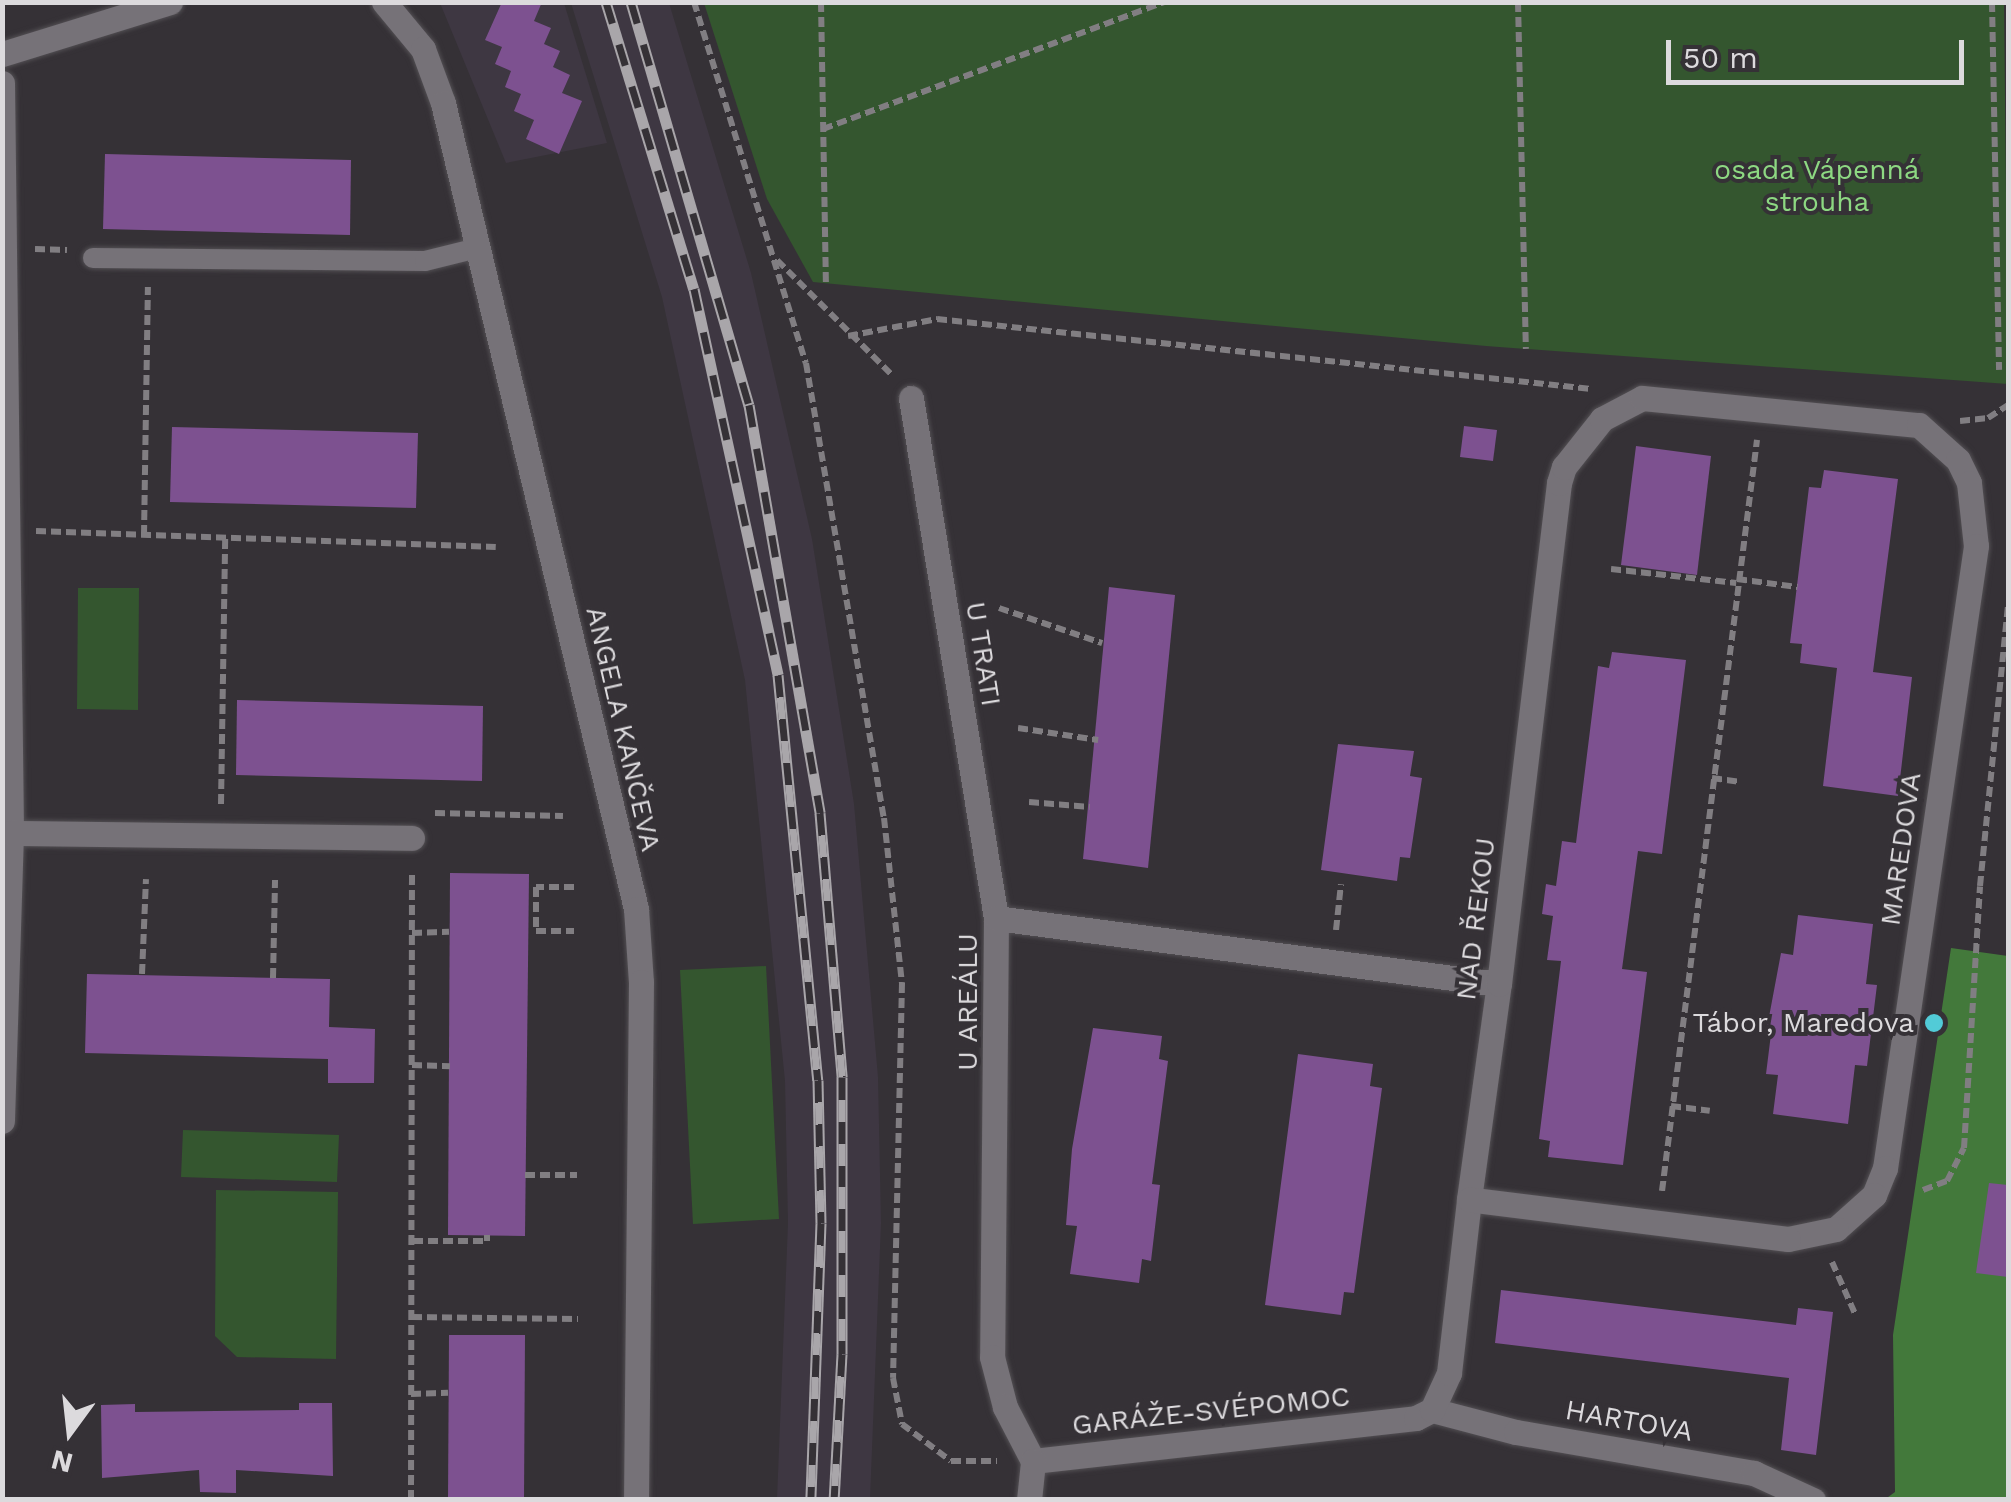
<!DOCTYPE html>
<html>
<head>
<meta charset="utf-8">
<style>
  body { margin:0 }
  #map { position:relative; width:2011px; height:1502px; overflow:hidden; background:#353136; font-family:"Work Sans",sans-serif }
  div>[style] { position:absolute }
  .built>* { inset:0; background:#3e3742 }
  .green>* { inset:0; background:#34562f }
  .forest>* { inset:0; background:#43793b }
  .building>* { inset:0; background:#7d5190 }
  .path>* { height:6px; margin-top:-3px; transform-origin:0; background:repeating-linear-gradient(90deg,#817e82 0 10px,transparent 0 15px) }
  .roads { filter:drop-shadow(0 0 2px #524f53) drop-shadow(0 0 2px #524f53) }
  .lane>* { height:20px; margin:-10px; padding:0 10px; transform-origin:10px; border-radius:10px; background:#767278 }
  .street>* { height:25px; margin:-12.5px; padding:0 12.5px; transform-origin:12.5px; border-radius:12.5px; background:#767278 }
  .rail>* { height:11px; margin-top:-5.5px; transform-origin:0; background:repeating-linear-gradient(90deg,#353136 0 22px,#a9a6aa 0 44px); box-sizing:border-box; border-block:2px solid #a9a6aa }
  .dots>* { width:28px; height:28px; translate:-50% -50%; box-sizing:border-box; border:5px solid #353136; border-radius:50% }
  span { translate:-50% -50%; white-space:nowrap; text-align:center; line-height:1.15; -webkit-text-stroke:8px #353136; paint-order:stroke }
  .park-label { font-size:28px; color:#8dd882 }
  .street-label { font-size:28px; color:#dcdadd }
  .poi-label { font-size:28px; color:#dcdadd }
  .right { translate:-100% -50%; text-align:right }
  .frame { position:absolute; inset:0; border:5px solid #dcdadd; pointer-events:none }
  .north { position:absolute; left:20px; top:1382px; width:100px; height:100px; -webkit-text-stroke:8px #353136; paint-order:stroke; rotate:195deg; font-size:28px; font-weight:700; line-height:40px; text-align:center; color:#dcdadd }
  .north::after { content:''; display:block; margin:auto; width:35px; height:45px; background:#dcdadd; clip-path:polygon(50% 0,100% 100%,50% 72%,0 100%) }
  .scale { position:absolute; left:1666px; top:40px; width:298px; height:45px; box-sizing:border-box; border:5px solid #dcdadd; border-top:0; padding-left:12px; font-size:30px; line-height:35px; white-space:nowrap; color:#dcdadd; -webkit-text-stroke:8px #353136; paint-order:stroke }
</style>
</head>
<body>
<div id="map">
  <div class="built">
    <i style="clip-path:polygon(440px 3px,564px 3px,607px 143px,506px 163px)"></i>
    <i style="clip-path:polygon(571px 3px,669px 3px,751px 273px,812px 539px,854px 804px,878px 1077px,881px 1223px,870px 1499px,777px 1499px,788px 1223px,785px 1081px,745px 680px,662px 297px)"></i>
  </div>
  <div class="green">
    <i style="clip-path:polygon(704px 3px,2004px 3px,2008px 384px,1486px 346px,813px 282px,767px 199px)"></i>
    <i style="clip-path:polygon(78px 588px,139px 588px,138px 710px,77px 709px)"></i>
    <i style="clip-path:polygon(766px 966px,779px 1219px,693px 1224px,680px 970px)"></i>
    <i style="clip-path:polygon(183px 1130px,339px 1135px,337px 1182px,181px 1177px)"></i>
    <i style="clip-path:polygon(216px 1190px,338px 1192px,336px 1359px,237px 1357px,215px 1336px)"></i>
  </div>
  <div class="forest">
    <i style="clip-path:polygon(1951px 948px,2008px 956px,2008px 1499px,1884px 1500px,1895px 1492px,1893px 1335px)"></i>
  </div>
  <div class="building">
    <i style="clip-path:polygon(502px 2px,542px 2px,534px 21px,551px 28px,544px 44px,560px 51px,553px 67px,570px 75px,562px 93px,582px 101px,559px 154px,526px 139px,534px 120px,514px 111px,521px 94px,505px 87px,511px 71px,495px 64px,502px 47px,485px 40px)"></i>
    <i style="clip-path:polygon(105px 154px,351px 160px,350px 235px,103px 229px)"></i>
    <i style="clip-path:polygon(1464px 426px,1497px 430px,1493px 461px,1460px 457px)"></i>
    <i style="clip-path:polygon(172px 427px,418px 433px,416px 508px,170px 502px)"></i>
    <i style="clip-path:polygon(1636px 446px,1711px 456px,1697px 575px,1621px 565px)"></i>
    <i style="clip-path:polygon(1824px 470px,1898px 479px,1873px 672px,1912px 677px,1898px 796px,1823px 786px,1837px 668px,1800px 663px,1802px 644px,1790px 643px,1809px 487px,1821px 488px)"></i>
    <i style="clip-path:polygon(1109px 587px,1175px 595px,1148px 868px,1083px 859px)"></i>
    <i style="clip-path:polygon(1612px 652px,1686px 660px,1662px 854px,1638px 851px,1622px 969px,1647px 972px,1623px 1165px,1548px 1157px,1550px 1141px,1539px 1139px,1561px 961px,1547px 960px,1553px 916px,1542px 914px,1546px 884px,1556px 886px,1562px 841px,1576px 843px,1598px 666px,1609px 668px)"></i>
    <i style="clip-path:polygon(237px 700px,483px 706px,482px 781px,236px 775px)"></i>
    <i style="clip-path:polygon(1338px 744px,1414px 751px,1410px 776px,1422px 778px,1410px 858px,1400px 857px,1397px 881px,1321px 870px)"></i>
    <i style="clip-path:polygon(450px 873px,529px 874px,525px 1236px,448px 1235px)"></i>
    <i style="clip-path:polygon(1798px 915px,1873px 924px,1866px 984px,1877px 985px,1867px 1066px,1855px 1065px,1848px 1124px,1773px 1114px,1778px 1075px,1766px 1074px,1771px 1034px,1766px 1033px,1781px 953px,1793px 955px)"></i>
    <i style="clip-path:polygon(87px 974px,330px 979px,329px 1027px,375px 1029px,374px 1083px,328px 1083px,328px 1059px,85px 1053px)"></i>
    <i style="clip-path:polygon(1093px 1028px,1162px 1036px,1159px 1059px,1168px 1061px,1152px 1184px,1160px 1185px,1151px 1261px,1142px 1259px,1139px 1283px,1070px 1274px,1077px 1226px,1066px 1225px,1072px 1149px)"></i>
    <i style="clip-path:polygon(1298px 1054px,1373px 1064px,1370px 1086px,1382px 1088px,1354px 1293px,1344px 1292px,1341px 1315px,1265px 1305px)"></i>
    <i style="clip-path:polygon(1989px 1183px,2008px 1185px,2008px 1277px,1976px 1273px)"></i>
    <i style="clip-path:polygon(1501px 1290px,1796px 1325px,1798px 1308px,1833px 1312px,1816px 1455px,1781px 1450px,1789px 1378px,1495px 1343px)"></i>
    <i style="clip-path:polygon(449px 1335px,525px 1335px,524px 1500px,448px 1500px)"></i>
    <i style="clip-path:polygon(299px 1403px,332px 1403px,333px 1476px,236px 1470px,236px 1493px,200px 1492px,199px 1470px,102px 1478px,101px 1405px,135px 1404px,135px 1412px,299px 1410px)"></i>
  </div>
  <div class="path">
    <i style="left:694px;top:2px;width:378px;rotate:72.8deg"></i>
    <i style="left:806px;top:363px;width:462px;rotate:80.3deg"></i>
    <i style="left:884px;top:818px;width:166px;rotate:83.8deg"></i>
    <i style="left:902px;top:983px;width:395px;rotate:91.3deg"></i>
    <i style="left:893px;top:1378px;width:47px;rotate:78.9deg"></i>
    <i style="left:902px;top:1424px;width:61px;rotate:37.1deg"></i>
    <i style="left:951px;top:1461px;width:46px"></i>
    <i style="left:821px;top:2px;width:282px;rotate:89deg"></i>
    <i style="left:1518px;top:2px;width:347px;rotate:88.7deg"></i>
    <i style="left:1992px;top:2px;width:368px;rotate:88.9deg"></i>
    <i style="left:823px;top:129px;width:365px;rotate:-20.4deg"></i>
    <i style="left:35px;top:249px;width:32px;rotate:2deg"></i>
    <i style="left:777px;top:260px;width:161px;rotate:45deg"></i>
    <i style="left:848px;top:336px;width:91px;rotate:-10.8deg"></i>
    <i style="left:937px;top:319px;width:658px;rotate:6.11deg"></i>
    <i style="left:1960px;top:421px;width:28px;rotate:-6deg"></i>
    <i style="left:1988px;top:418px;width:24px;rotate:-33deg"></i>
    <i style="left:36px;top:531px;width:460px;rotate:2deg"></i>
    <i style="left:144px;top:535px;width:248px;rotate:-89.1deg"></i>
    <i style="left:1611px;top:569px;width:126px;rotate:6.4deg"></i>
    <i style="left:1737px;top:579px;width:61px;rotate:7.6deg"></i>
    <i style="left:999px;top:608px;width:109px;rotate:18.8deg"></i>
    <i style="left:1018px;top:728px;width:81px;rotate:8.5deg"></i>
    <i style="left:1712px;top:778px;width:29px;rotate:8deg"></i>
    <i style="left:1029px;top:802px;width:61px;rotate:4.7deg"></i>
    <i style="left:221px;top:804px;width:266px;rotate:-89.1deg"></i>
    <i style="left:435px;top:813px;width:128px;rotate:1.3deg"></i>
    <i style="left:574px;top:887px;width:38px;rotate:180deg"></i>
    <i style="left:536px;top:887px;width:44px;rotate:90deg"></i>
    <i style="left:536px;top:931px;width:38px"></i>
    <i style="left:1336px;top:930px;width:46px;rotate:-83.8deg"></i>
    <i style="left:412px;top:933px;width:37px;rotate:-2deg"></i>
    <i style="left:142px;top:974px;width:95px;rotate:-87.6deg"></i>
    <i style="left:273px;top:978px;width:98px;rotate:-88.8deg"></i>
    <i style="left:412px;top:1065px;width:38px;rotate:2deg"></i>
    <i style="left:1671px;top:1106px;width:39px;rotate:7deg"></i>
    <i style="left:525px;top:1175px;width:52px"></i>
    <i style="left:1923px;top:1190px;width:26px;rotate:-21deg"></i>
    <i style="left:1947px;top:1181px;width:37px;rotate:-63deg"></i>
    <i style="left:1964px;top:1148px;width:262px;rotate:-86.5deg"></i>
    <i style="left:1980px;top:886px;width:284px;rotate:-84.3deg"></i>
    <i style="left:1662px;top:1191px;width:757px;rotate:-82.79deg"></i>
    <i style="left:413px;top:1241px;width:74px"></i>
    <i style="left:487px;top:1241px;width:6px;rotate:-90deg"></i>
    <i style="left:1832px;top:1262px;width:59px;rotate:66deg"></i>
    <i style="left:412px;top:1317px;width:166px;rotate:0.7deg"></i>
    <i style="left:411px;top:1394px;width:37px;rotate:-2deg"></i>
    <i style="left:411px;top:1500px;width:630px;rotate:-89.91deg"></i>
  </div>
  <div class="roads">
    <div class="lane">
      <i style="left:93px;top:258px;width:332px;rotate:0.5deg"></i>
      <i style="left:425px;top:261px;width:54px;rotate:-14deg"></i>
    </div>
    <div class="street">
      <i style="left:384px;top:2px;width:61px;rotate:50.3deg"></i>
      <i style="left:423px;top:49px;width:58px;rotate:69.7deg"></i>
      <i style="left:443px;top:103px;width:829px;rotate:76.53deg"></i>
      <i style="left:636px;top:909px;width:73px;rotate:86.1deg"></i>
      <i style="left:641px;top:982px;width:518px;rotate:90.55deg"></i>
      <i style="left:2px;top:54px;width:176px;rotate:-17.2deg"></i>
      <i style="left:2px;top:83px;width:750px;rotate:89.31deg"></i>
      <i style="left:11px;top:833px;width:288px;rotate:91.8deg"></i>
      <i style="left:911px;top:398px;width:527px;rotate:80.72deg"></i>
      <i style="left:996px;top:918px;width:439px;rotate:90.5deg"></i>
      <i style="left:992px;top:1357px;width:52px;rotate:75.4deg"></i>
      <i style="left:1005px;top:1407px;width:61px;rotate:62.6deg"></i>
      <i style="left:11px;top:833px;width:401px;rotate:0.7deg"></i>
      <i style="left:996px;top:918px;width:507px;rotate:7.48deg"></i>
      <i style="left:1432px;top:1410px;width:87px;rotate:14.7deg"></i>
      <i style="left:1516px;top:1432px;width:242px;rotate:9.8deg"></i>
      <i style="left:1754px;top:1473px;width:65px;rotate:24.6deg"></i>
      <i style="left:1033px;top:1461px;width:385px;rotate:-6.4deg"></i>
      <i style="left:1416px;top:1418px;width:18px;rotate:-27deg"></i>
      <i style="left:1432px;top:1410px;width:41px;rotate:-65.3deg"></i>
      <i style="left:1449px;top:1373px;width:175px;rotate:-83.4deg"></i>
      <i style="left:1469px;top:1199px;width:217px;rotate:-82.1deg"></i>
      <i style="left:1499px;top:984px;width:505px;rotate:-83.17deg"></i>
      <i style="left:1559px;top:483px;width:17px;rotate:-73deg"></i>
      <i style="left:1564px;top:467px;width:61px;rotate:-51.6deg"></i>
      <i style="left:1602px;top:419px;width:45px;rotate:-27.7deg"></i>
      <i style="left:1642px;top:398px;width:278px;rotate:5.6deg"></i>
      <i style="left:1919px;top:425px;width:52px;rotate:41.9deg"></i>
      <i style="left:1958px;top:460px;width:25px;rotate:64deg"></i>
      <i style="left:1969px;top:483px;width:63px;rotate:83.7deg"></i>
      <i style="left:1976px;top:546px;width:629px;rotate:98.32deg"></i>
      <i style="left:1885px;top:1168px;width:29px;rotate:112deg"></i>
      <i style="left:1874px;top:1195px;width:51px;rotate:138.2deg"></i>
      <i style="left:1836px;top:1229px;width:49px;rotate:168.2deg"></i>
      <i style="left:1788px;top:1239px;width:321px;rotate:-172.9deg"></i>
      <i style="left:1029px;top:1500px;width:39px;rotate:-84deg"></i>
    </div>
  </div>
  <div class="rail">
    <i style="left:606px;top:2px;width:300px;rotate:73deg"></i>
    <i style="left:694px;top:289px;width:395px;rotate:77.7deg"></i>
    <i style="left:778px;top:675px;width:407px;rotate:84.4deg"></i>
    <i style="left:818px;top:1080px;width:143px;rotate:88.8deg"></i>
    <i style="left:821px;top:1223px;width:277px;rotate:92.1deg"></i>
    <i style="left:631px;top:2px;width:420px;rotate:73.7deg"></i>
    <i style="left:749px;top:405px;width:414px;rotate:80.1deg"></i>
    <i style="left:820px;top:813px;width:265px;rotate:85.2deg"></i>
    <i style="left:842px;top:1077px;width:277px;rotate:90deg"></i>
    <i style="left:842px;top:1354px;width:146px;rotate:93.1deg"></i>
  </div>
  <div class="dots">
    <i style="left:1934px;top:1023px;background:#52cbd7"></i>
  </div>
  <div class="park-label">
    <span style="left:1817px;top:186px">osada Vápenná<br>strouha</span>
  </div>
  <div class="street-label">
    <span style="left:983px;top:654px;rotate:81deg">U TRATI</span>
    <span style="left:623px;top:729px;rotate:77deg">ANGELA KANČEVA</span>
    <span style="left:1901px;top:849px;rotate:-82deg">MAREDOVA</span>
    <span style="left:1476px;top:919px;rotate:-83deg">NAD ŘEKOU</span>
    <span style="left:968px;top:1002px;rotate:-90deg">U AREÁLU</span>
    <span style="left:1211px;top:1411px;rotate:-6deg">GARÁŽE-SVÉPOMOC</span>
    <span style="left:1629px;top:1421px;rotate:10deg">HARTOVA</span>
  </div>
  <div class="poi-label">
    <span class="right" style="left:1914px;top:1023px">Tábor, Maredova</span>
  </div>
  <div class="frame"></div>
  <div class="north">N</div>
  <div class="scale">50 m</div>
</div>
</body>
</html>
